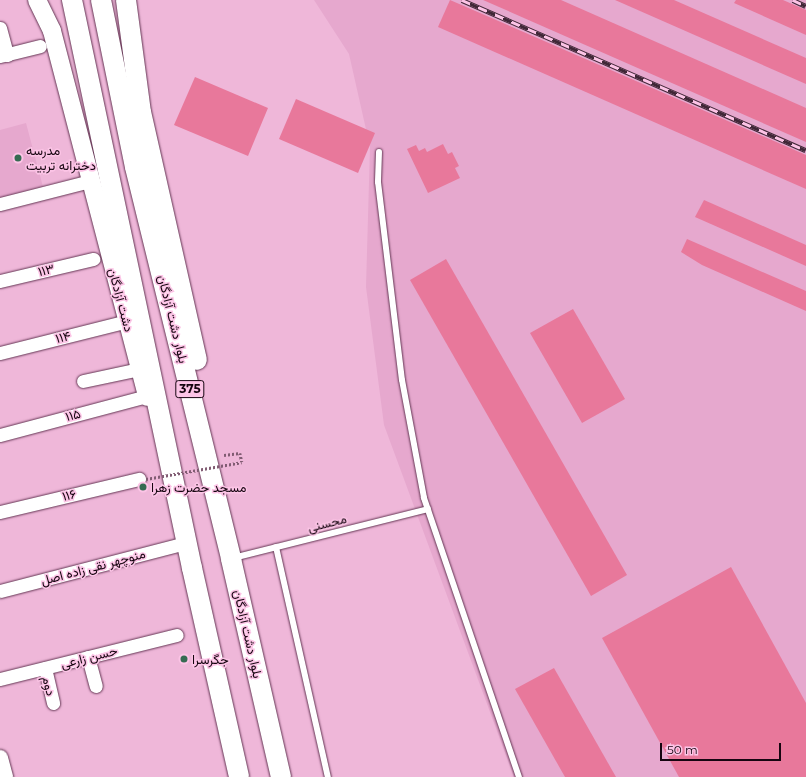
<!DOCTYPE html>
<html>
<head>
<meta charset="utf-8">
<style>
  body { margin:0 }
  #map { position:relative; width:806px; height:777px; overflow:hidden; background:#efb7d9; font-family:Montserrat,Vazirmatn,sans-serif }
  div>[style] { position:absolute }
  .built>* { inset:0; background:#e6a8ce }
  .building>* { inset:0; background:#e8789b }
  .path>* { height:2.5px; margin-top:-1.25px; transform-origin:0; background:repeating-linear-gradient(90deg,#815c73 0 2px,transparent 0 4px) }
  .roads { filter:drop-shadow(0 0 1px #643654) drop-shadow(0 0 1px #643654) }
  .service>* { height:6px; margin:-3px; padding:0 3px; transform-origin:3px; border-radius:3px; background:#fff }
  .minor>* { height:13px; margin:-6.5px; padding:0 6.5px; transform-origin:6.5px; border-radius:6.5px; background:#fff }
  .tertiary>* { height:16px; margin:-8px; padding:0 8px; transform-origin:8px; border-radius:8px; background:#fff }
  .secondary>* { height:18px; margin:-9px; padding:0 9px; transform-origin:9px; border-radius:9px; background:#fff }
  .primary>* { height:20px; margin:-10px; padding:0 10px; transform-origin:10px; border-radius:10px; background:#fff }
  .rail>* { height:4.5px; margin-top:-2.25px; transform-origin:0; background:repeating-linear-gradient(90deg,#fcc4e6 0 9px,#402737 0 18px); box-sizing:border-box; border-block:1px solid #402737 }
  .path-bridge>* { height:2.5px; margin-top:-1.25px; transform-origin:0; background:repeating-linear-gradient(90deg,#815c73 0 2px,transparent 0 4px) }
  .dots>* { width:11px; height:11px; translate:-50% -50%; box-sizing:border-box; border:2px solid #fcc4e6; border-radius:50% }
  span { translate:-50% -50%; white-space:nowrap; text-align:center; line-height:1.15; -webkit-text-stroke:3px #fcc4e6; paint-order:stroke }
  .shield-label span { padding:1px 3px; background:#fcc4e6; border:1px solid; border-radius:3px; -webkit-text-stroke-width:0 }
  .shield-label { font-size:12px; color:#160510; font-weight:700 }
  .poi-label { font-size:13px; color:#160510 }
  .left { translate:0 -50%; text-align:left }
  .street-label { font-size:13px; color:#160510 }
  .scale { position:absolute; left:660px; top:743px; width:121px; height:18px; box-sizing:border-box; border:2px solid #160510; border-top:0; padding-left:5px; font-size:12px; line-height:14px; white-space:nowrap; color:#160510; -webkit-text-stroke:3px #fcc4e6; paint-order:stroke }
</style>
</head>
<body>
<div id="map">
  <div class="built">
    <i style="clip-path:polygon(314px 0,806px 0,806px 777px,514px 777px,384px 425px,366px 287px,370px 147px,349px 54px)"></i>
    <i style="clip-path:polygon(26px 123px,43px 187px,0 198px,0 130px)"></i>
  </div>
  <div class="building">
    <i style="clip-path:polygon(450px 0,806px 155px,806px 189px,438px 27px)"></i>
    <i style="clip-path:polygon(483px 0,561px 0,806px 108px,806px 142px)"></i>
    <i style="clip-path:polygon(615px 0,674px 0,806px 58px,806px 84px)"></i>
    <i style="clip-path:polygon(736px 0,783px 0,806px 10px,806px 35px,734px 3px)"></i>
    <i style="clip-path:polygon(195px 77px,268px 108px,248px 156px,174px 125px)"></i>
    <i style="clip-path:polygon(296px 99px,375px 133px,358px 173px,279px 139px)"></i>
    <i style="clip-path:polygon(443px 144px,448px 154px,452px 152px,459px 166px,455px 168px,460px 178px,428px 193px,407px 149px,416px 145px,419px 151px,425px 148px,427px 152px)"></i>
    <i style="clip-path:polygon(704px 200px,806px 245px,806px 266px,695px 217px)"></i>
    <i style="clip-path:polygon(687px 239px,806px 291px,806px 311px,702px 265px,681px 252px)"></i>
    <i style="clip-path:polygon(446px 259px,627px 575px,591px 596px,410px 280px)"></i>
    <i style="clip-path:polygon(573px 309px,625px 399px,582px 423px,530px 333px)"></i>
    <i style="clip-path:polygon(731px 567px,806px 703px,806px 777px,679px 777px,602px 638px)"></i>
    <i style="clip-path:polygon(554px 668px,616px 777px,565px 777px,515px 689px)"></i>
  </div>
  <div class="path">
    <i style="left:224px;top:455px;width:16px;rotate:-7deg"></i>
    <i style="left:240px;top:453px;width:9px;rotate:77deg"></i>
  </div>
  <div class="roads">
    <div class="service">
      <i style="left:379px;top:152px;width:30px;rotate:92deg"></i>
      <i style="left:378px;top:182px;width:199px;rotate:83.1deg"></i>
      <i style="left:402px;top:380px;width:120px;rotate:79.4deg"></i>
      <i style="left:424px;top:498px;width:295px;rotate:71.2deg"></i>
      <i style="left:276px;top:547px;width:236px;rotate:77.3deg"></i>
      <i style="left:233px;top:558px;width:201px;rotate:-14.1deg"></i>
    </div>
    <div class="minor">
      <i style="left:0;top:28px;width:28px;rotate:75deg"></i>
      <i style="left:0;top:56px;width:41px;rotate:-14deg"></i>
      <i style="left:0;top:204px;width:93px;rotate:-14.3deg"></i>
      <i style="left:0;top:281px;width:96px;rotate:-13.3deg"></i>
      <i style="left:0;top:353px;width:131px;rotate:-14.1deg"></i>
      <i style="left:83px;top:381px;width:57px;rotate:-12.1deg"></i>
      <i style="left:0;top:435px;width:152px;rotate:-14.9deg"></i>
      <i style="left:0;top:512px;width:143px;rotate:-13.4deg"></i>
      <i style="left:0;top:591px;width:191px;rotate:-14.5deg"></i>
      <i style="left:88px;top:657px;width:30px;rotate:75deg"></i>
      <i style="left:45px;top:668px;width:36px;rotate:77deg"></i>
      <i style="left:0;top:679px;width:182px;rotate:-14deg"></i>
    </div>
    <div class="tertiary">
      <i style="left:0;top:758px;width:20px;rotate:75deg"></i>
    </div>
    <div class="secondary">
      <i style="left:37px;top:0;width:34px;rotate:64deg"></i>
      <i style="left:52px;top:31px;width:378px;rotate:75.4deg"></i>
    </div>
    <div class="primary">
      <i style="left:72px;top:0;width:581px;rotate:78.07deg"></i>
      <i style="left:192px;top:568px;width:214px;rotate:77.3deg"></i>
      <i style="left:101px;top:0;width:170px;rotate:78.5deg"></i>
      <i style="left:135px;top:167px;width:404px;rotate:76.2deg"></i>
      <i style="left:231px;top:559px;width:224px;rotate:77.1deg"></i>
      <i style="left:126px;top:0;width:113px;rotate:82.4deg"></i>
      <i style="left:141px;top:112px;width:254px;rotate:77.3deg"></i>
    </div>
  </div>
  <div class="rail">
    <i style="left:462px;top:0;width:375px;rotate:23.6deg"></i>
    <i style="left:793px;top:0;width:14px;rotate:25deg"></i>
  </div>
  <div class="path-bridge">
    <i style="left:146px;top:479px;width:97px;rotate:-10deg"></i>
  </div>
  <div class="dots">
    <i style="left:18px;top:158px;background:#356b52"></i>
    <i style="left:143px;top:487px;background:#356b52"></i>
    <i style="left:184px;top:659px;background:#356b52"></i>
  </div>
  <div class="shield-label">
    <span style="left:190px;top:389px">375</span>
  </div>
  <div class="poi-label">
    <span class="left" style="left:26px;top:158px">مدرسه<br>دخترانه تربیت</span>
    <span class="left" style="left:151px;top:487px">مسجد حضرت زهرا</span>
    <span class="left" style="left:192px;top:659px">جگرسرا</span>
  </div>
  <div class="street-label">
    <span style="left:46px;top:270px;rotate:-13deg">۱۱۳</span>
    <span style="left:121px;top:300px;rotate:75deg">دشت آزادگان</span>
    <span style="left:173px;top:319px;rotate:76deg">بلوار دشت آزادگان</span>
    <span style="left:63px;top:337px;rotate:-14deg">۱۱۴</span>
    <span style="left:73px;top:415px;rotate:-15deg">۱۱۵</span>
    <span style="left:69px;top:495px;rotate:-14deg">۱۱۶</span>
    <span style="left:327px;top:523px;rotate:-14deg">محسنی</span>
    <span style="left:93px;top:567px;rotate:-15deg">منوچهر نقی‌ زاده اصل</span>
    <span style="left:248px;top:634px;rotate:77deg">بلوار دشت آزادگان</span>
    <span style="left:89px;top:657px;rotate:-14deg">حسن زارعی</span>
    <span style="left:49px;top:686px;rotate:77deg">دوم</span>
  </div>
  <div class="scale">50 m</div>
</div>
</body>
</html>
